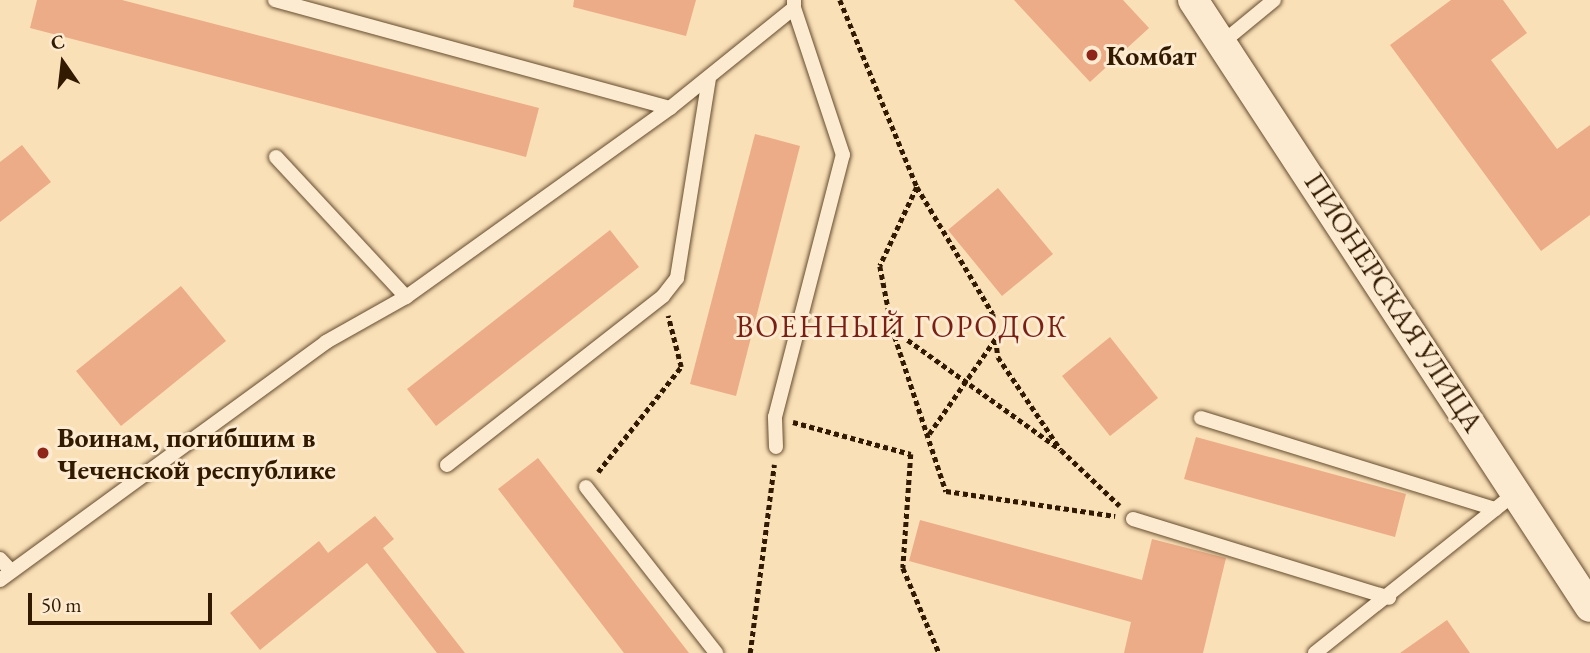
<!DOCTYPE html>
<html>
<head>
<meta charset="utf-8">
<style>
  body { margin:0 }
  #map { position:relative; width:1590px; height:653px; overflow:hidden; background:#fae0b7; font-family:"EB Garamond",serif }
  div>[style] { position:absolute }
  .building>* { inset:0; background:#ebac87 }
  .path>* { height:4.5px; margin-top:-2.25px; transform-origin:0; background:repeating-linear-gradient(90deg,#321a00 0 5px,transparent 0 8.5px) }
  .roads { filter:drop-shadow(0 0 2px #644c2e) drop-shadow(0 0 2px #644c2e) }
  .lane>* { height:14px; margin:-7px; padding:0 7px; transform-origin:7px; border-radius:7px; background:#fcebd0 }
  .street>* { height:30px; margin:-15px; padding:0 15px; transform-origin:15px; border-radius:15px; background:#fcebd0 }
  .dots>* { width:19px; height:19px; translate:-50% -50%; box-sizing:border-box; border:4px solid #fcebd0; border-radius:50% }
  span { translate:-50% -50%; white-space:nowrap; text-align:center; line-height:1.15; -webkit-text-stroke:6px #fcebd0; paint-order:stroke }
  .poi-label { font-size:28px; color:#321a00; font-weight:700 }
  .left { translate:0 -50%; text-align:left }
  .street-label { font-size:28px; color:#321a00 }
  .neighbourhood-label { font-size:30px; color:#7a1f14; letter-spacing:2px }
  .north { position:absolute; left:28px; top:28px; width:70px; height:70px; -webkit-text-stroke:5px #fcebd0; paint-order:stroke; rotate:346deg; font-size:19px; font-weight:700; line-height:28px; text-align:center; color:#321a00 }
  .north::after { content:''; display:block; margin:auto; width:24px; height:32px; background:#321a00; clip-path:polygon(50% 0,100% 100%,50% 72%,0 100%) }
  .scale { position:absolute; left:28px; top:593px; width:184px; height:32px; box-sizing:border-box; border:4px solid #321a00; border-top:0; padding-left:9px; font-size:21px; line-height:24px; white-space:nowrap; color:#321a00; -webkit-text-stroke:5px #fcebd0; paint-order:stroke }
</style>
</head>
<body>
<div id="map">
  <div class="building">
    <i style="clip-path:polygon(37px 0,122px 0,539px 108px,526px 157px,30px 28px)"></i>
    <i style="clip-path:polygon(574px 0,696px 0,686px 36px,573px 7px)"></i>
    <i style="clip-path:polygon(1014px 0,1123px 0,1149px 28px,1090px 82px)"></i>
    <i style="clip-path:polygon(1451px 0,1503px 0,1527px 33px,1491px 60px,1557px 149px,1590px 125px,1590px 215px,1541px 251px,1390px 45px)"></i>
    <i style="clip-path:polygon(755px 134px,800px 146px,736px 396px,690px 384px)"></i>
    <i style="clip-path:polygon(22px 145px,51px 182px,0 222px,0 162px)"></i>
    <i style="clip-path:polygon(998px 188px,1053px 254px,1002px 296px,948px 230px)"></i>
    <i style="clip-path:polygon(610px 230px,639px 267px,436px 426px,407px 389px)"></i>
    <i style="clip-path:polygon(181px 286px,226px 341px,121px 426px,76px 371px)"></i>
    <i style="clip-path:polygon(1110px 337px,1158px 398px,1110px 436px,1062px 376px)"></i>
    <i style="clip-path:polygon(1196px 437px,1406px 494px,1395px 537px,1184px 479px)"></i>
    <i style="clip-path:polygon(538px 458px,689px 653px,624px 653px,498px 489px)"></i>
    <i style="clip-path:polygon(375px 516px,394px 539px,383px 548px,465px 653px,437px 653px,367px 563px,260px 650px,230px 613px,319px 541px,328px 553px)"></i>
    <i style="clip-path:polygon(920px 520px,1142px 580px,1152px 539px,1226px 558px,1203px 653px,1124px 653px,1131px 622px,909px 561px)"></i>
    <i style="clip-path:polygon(1447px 620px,1470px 653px,1400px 653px)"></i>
  </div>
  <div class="path">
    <i style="left:840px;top:0;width:202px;rotate:67.6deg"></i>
    <i style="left:917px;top:187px;width:148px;rotate:59.1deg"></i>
    <i style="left:993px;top:314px;width:43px;rotate:83.4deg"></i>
    <i style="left:998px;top:357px;width:112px;rotate:55.9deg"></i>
    <i style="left:1061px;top:450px;width:81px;rotate:43.5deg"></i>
    <i style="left:917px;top:187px;width:87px;rotate:115.1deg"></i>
    <i style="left:880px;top:266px;width:63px;rotate:79deg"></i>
    <i style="left:892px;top:328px;width:172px;rotate:71.7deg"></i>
    <i style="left:946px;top:491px;width:171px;rotate:8.4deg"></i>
    <i style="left:894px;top:330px;width:201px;rotate:35.7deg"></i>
    <i style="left:793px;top:422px;width:122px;rotate:15.2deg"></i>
    <i style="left:911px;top:454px;width:114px;rotate:94deg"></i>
    <i style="left:903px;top:568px;width:92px;rotate:67deg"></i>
    <i style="left:929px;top:434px;width:117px;rotate:-55.1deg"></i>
    <i style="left:598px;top:472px;width:134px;rotate:-51.7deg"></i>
    <i style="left:681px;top:367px;width:53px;rotate:-104.3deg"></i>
    <i style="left:750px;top:653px;width:190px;rotate:-82.7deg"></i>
  </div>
  <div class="roads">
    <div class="lane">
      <i style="left:275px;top:0;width:409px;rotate:15.3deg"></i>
      <i style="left:1223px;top:42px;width:66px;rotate:-39.5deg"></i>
      <i style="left:276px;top:157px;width:191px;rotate:47.1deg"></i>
      <i style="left:1201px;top:418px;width:308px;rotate:17.2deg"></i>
      <i style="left:776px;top:447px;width:30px;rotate:-92deg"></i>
      <i style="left:775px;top:417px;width:271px;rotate:-75.5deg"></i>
      <i style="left:843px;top:155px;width:155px;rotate:-108.4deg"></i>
      <i style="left:447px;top:465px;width:274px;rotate:-38deg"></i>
      <i style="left:663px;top:296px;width:23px;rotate:-52deg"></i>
      <i style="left:677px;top:278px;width:203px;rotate:-80.9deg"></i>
      <i style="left:586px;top:487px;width:211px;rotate:51.9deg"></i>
      <i style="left:1133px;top:519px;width:268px;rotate:17.1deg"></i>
      <i style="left:0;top:559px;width:16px;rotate:47deg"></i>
      <i style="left:0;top:580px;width:404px;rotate:-36.1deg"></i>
      <i style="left:326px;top:342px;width:92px;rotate:-29.4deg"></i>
      <i style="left:406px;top:297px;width:325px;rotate:-35.6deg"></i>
      <i style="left:670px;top:108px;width:159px;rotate:-38.9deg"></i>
      <i style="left:794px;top:8px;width:8px;rotate:-90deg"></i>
      <i style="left:1315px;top:653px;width:258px;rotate:-38.6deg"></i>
    </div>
    <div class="street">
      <i style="left:1193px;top:0;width:725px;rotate:56.81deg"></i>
    </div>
  </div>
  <div class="dots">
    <i style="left:1092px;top:55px;background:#8f2418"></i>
    <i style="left:43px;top:453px;background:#8f2418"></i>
  </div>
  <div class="poi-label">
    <span class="left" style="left:1106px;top:55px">Комбат</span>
    <span class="left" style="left:57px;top:453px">Воинам, погибшим в<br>Чеченской республике</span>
  </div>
  <div class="street-label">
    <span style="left:1394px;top:302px;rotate:57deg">ПИОНЕРСКАЯ УЛИЦА</span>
  </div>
  <div class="neighbourhood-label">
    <span style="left:902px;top:327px">ВОЕННЫЙ ГОРОДОК</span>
  </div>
  <div class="north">С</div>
  <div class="scale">50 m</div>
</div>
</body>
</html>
